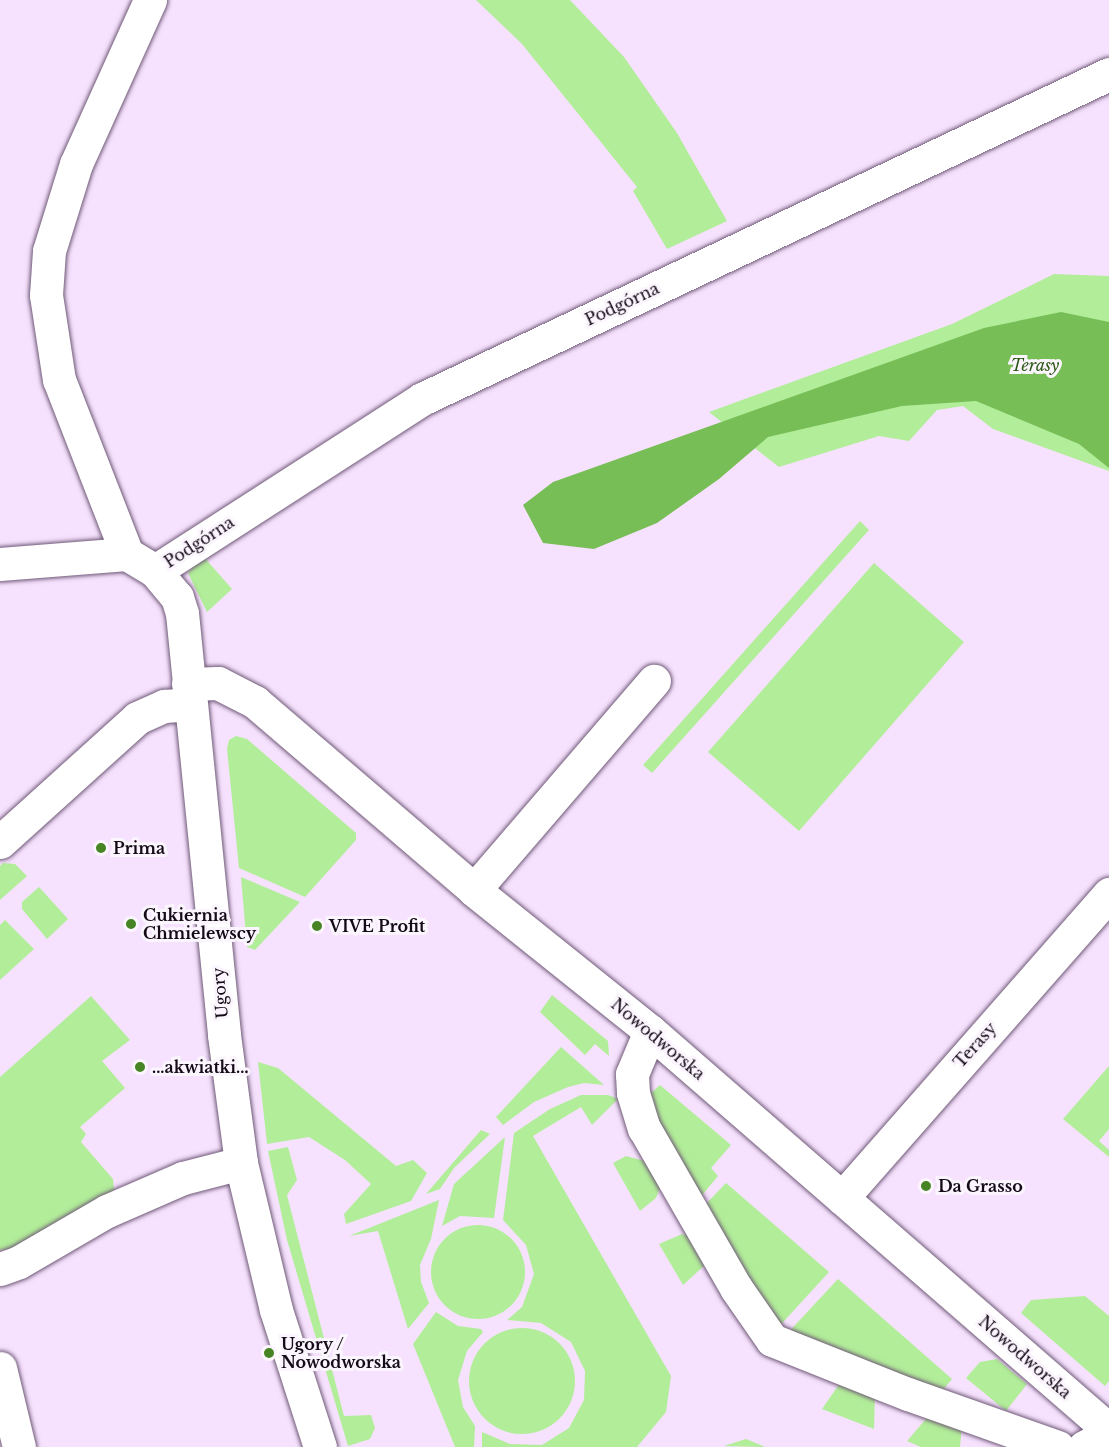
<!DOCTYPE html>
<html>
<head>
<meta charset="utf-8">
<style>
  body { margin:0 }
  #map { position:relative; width:1109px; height:1447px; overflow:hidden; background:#f6e2fe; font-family:"Libre Baskerville",serif }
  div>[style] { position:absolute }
  .green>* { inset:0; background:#b2ed99 }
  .round { border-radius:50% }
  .forest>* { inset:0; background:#78be57 }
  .roads { filter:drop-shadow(0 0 2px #6f5977) drop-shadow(0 0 2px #6f5977) }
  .street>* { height:33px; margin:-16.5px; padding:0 16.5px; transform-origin:16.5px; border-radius:16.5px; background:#fff }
  .dots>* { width:16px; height:16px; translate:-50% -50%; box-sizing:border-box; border:3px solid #fbf5fd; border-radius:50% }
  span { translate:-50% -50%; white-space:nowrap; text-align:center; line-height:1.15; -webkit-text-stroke:6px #fbf5fd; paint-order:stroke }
  .street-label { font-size:16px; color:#140b17 }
  .park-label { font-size:16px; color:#2b5812; font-style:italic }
  .poi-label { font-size:16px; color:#140b17; font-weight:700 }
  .left { translate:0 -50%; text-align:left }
</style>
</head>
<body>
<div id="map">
  <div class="green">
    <i style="clip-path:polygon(476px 0,570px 0,624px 57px,677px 133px,727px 221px,667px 249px,633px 191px,637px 187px,522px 44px)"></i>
    <i style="clip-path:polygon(1054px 274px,1109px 276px,1109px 471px,993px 429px,963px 406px,937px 410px,909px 441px,879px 436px,779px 467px,709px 412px,952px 324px)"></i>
    <i style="clip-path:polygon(860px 521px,869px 530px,652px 773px,643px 765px)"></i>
    <i style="clip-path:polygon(203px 556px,232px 589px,207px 612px,188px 573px)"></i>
    <i style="clip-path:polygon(874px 563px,964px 642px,799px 831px,708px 752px)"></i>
    <i style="clip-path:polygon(236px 736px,247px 739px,356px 833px,356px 840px,305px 897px,239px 868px,227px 749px,229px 740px)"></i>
    <i style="clip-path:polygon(3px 863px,15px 864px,27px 876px,0 900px,0 866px)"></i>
    <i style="clip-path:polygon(241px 877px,300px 902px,255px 950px,247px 947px)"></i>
    <i style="clip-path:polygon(39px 887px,68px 919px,47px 939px,22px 909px,22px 902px)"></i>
    <i style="clip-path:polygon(5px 920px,34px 949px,0 980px,0 925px)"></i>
    <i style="clip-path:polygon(552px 995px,608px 1041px,609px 1056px,595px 1044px,585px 1055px,540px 1012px)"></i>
    <i style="clip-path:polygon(91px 996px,130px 1040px,102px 1061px,125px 1088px,80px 1127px,86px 1134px,81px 1142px,113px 1179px,114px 1190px,17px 1248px,0 1250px,0 1077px)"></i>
    <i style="clip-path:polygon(561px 1047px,604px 1085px,584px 1083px,568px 1087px,534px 1102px,503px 1125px,496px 1117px)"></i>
    <i style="clip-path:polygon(258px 1062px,278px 1068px,396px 1166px,413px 1160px,427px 1173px,411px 1201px,346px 1224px,344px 1214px,371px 1184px,345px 1160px,309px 1137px,267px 1144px)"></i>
    <i style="clip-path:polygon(1109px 1066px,1109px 1129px,1099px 1141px,1109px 1150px,1109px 1157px,1063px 1119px)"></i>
    <i style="clip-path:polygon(660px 1085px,731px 1145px,711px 1168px,718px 1176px,698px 1200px,658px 1131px,649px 1095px)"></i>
    <i style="clip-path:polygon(581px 1095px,608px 1095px,618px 1099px,592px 1125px,581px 1107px,533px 1136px,671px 1376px,666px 1412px,637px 1447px,482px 1447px,482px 1432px,510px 1444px,542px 1445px,569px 1428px,584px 1400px,585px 1371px,571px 1342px,541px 1323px,507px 1320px,522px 1307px,534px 1274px,526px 1245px,503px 1220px,514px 1133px,550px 1109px)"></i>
    <i style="clip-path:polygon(481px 1130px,490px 1134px,454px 1168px,440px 1189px,426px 1194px)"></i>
    <i style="clip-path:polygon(505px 1137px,494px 1218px,460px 1216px,442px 1226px,454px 1184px)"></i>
    <i style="clip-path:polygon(288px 1147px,297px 1180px,287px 1195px,344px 1416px,371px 1415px,375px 1428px,370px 1439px,348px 1446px,287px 1240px,268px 1151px)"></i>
    <i style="clip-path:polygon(626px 1156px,652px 1163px,663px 1180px,656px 1198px,640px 1211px,613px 1163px)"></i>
    <i style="clip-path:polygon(726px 1183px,829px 1272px,774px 1332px,703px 1207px)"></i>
    <i style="clip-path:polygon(439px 1200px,431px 1239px,420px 1265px,421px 1282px,429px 1303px,408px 1329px,378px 1231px,349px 1236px)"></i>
    <i class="round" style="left:431px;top:1225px;width:94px;height:94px"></i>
    <i style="clip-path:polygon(682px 1234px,695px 1237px,706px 1264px,683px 1285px,659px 1244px)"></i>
    <i style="clip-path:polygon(838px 1279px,952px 1379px,938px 1396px,784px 1337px)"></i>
    <i style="clip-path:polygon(1085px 1296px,1109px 1316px,1109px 1381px,1105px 1386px,1021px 1313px,1031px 1300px)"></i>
    <i style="clip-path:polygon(436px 1312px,458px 1326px,481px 1329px,483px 1332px,467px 1351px,458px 1380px,463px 1407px,475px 1426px,474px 1447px,455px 1447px,413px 1344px)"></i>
    <i class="round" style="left:469px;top:1328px;width:106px;height:106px"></i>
    <i style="clip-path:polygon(997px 1359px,1027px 1384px,1006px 1411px,966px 1378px,980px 1362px)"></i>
    <i style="clip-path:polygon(842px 1380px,875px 1393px,874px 1429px,822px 1409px)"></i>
    <i style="clip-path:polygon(931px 1413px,962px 1425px,960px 1447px,921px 1447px,907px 1441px)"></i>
    <i style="clip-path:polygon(746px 1439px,765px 1447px,724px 1446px)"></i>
  </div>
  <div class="forest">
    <i style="clip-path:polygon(1061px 312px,1109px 322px,1109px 468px,1079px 444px,976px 401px,902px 406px,768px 437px,719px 479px,657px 523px,594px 549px,543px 543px,523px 505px,553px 482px,836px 381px,984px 328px)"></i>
  </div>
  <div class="roads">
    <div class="street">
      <i style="left:127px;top:554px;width:187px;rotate:-111.3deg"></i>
      <i style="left:59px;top:380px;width:86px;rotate:-98.7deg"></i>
      <i style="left:46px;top:295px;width:44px;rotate:-86.1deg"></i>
      <i style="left:49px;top:251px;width:91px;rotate:-72.8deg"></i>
      <i style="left:76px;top:164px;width:180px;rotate:-65.7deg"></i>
      <i style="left:0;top:564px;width:127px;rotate:-4.5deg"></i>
      <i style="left:127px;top:554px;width:33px;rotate:31deg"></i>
      <i style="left:155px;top:571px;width:34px;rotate:50deg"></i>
      <i style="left:177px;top:597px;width:17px;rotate:73deg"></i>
      <i style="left:182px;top:613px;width:424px;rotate:84.3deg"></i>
      <i style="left:224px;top:1035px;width:129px;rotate:82.4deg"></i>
      <i style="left:241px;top:1163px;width:151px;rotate:76.6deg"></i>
      <i style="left:276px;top:1310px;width:144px;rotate:72.2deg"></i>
      <i style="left:155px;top:571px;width:318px;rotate:-32.8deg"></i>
      <i style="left:422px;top:399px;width:760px;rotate:-25.32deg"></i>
      <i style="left:188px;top:684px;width:30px;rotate:-2deg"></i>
      <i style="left:218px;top:683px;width:42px;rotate:27.2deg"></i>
      <i style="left:255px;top:702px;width:289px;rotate:40.6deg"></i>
      <i style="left:474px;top:890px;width:226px;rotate:38.7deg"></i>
      <i style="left:650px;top:1031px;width:608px;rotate:41deg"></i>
      <i style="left:0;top:842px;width:185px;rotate:-42.1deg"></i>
      <i style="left:137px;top:718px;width:30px;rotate:-24deg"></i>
      <i style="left:164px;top:706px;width:26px;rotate:-4deg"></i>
      <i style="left:474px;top:890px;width:276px;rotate:-49.3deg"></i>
      <i style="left:650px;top:1031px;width:47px;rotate:112.7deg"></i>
      <i style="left:632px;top:1074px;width:19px;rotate:87deg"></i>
      <i style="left:633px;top:1093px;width:37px;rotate:73deg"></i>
      <i style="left:644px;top:1128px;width:185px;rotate:60.1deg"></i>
      <i style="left:736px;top:1288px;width:63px;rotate:55.3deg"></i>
      <i style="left:772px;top:1340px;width:146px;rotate:21.7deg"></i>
      <i style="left:908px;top:1394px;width:159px;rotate:19.5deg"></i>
      <i style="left:842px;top:1198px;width:405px;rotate:-48.7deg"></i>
      <i style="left:0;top:1269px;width:20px;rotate:-20deg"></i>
      <i style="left:19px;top:1262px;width:102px;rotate:-30.1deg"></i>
      <i style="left:107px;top:1211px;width:83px;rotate:-23.5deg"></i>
      <i style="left:183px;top:1178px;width:60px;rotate:-14.5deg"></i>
      <i style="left:0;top:1368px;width:81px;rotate:76.5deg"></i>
      <i style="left:1084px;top:1447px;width:17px;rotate:-28deg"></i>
      <i style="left:1099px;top:1439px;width:14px;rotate:-51deg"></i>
    </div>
  </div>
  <div class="dots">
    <i style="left:101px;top:848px;background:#468424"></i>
    <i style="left:131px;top:924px;background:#468424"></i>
    <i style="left:317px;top:926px;background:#468424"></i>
    <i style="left:140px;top:1067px;background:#468424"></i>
    <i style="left:926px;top:1186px;background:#468424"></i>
    <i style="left:269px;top:1353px;background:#468424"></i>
  </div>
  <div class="street-label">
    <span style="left:622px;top:304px;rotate:-25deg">Podgórna</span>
    <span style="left:199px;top:542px;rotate:-33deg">Podgórna</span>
    <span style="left:220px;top:993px;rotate:-95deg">Ugory</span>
    <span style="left:658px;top:1039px;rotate:40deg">Nowodworska</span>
    <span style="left:975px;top:1045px;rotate:-48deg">Terasy</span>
    <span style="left:1025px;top:1357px;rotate:41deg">Nowodworska</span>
  </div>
  <div class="park-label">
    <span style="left:1035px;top:365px">Terasy</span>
  </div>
  <div class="poi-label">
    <span class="left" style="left:113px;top:848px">Prima</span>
    <span class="left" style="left:143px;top:924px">Cukiernia<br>Chmielewscy</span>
    <span class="left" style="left:329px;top:926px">VIVE Profit</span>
    <span class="left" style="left:152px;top:1067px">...akwiatki...</span>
    <span class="left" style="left:938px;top:1186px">Da Grasso</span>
    <span class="left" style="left:281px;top:1353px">Ugory /<br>Nowodworska</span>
  </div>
</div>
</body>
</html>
